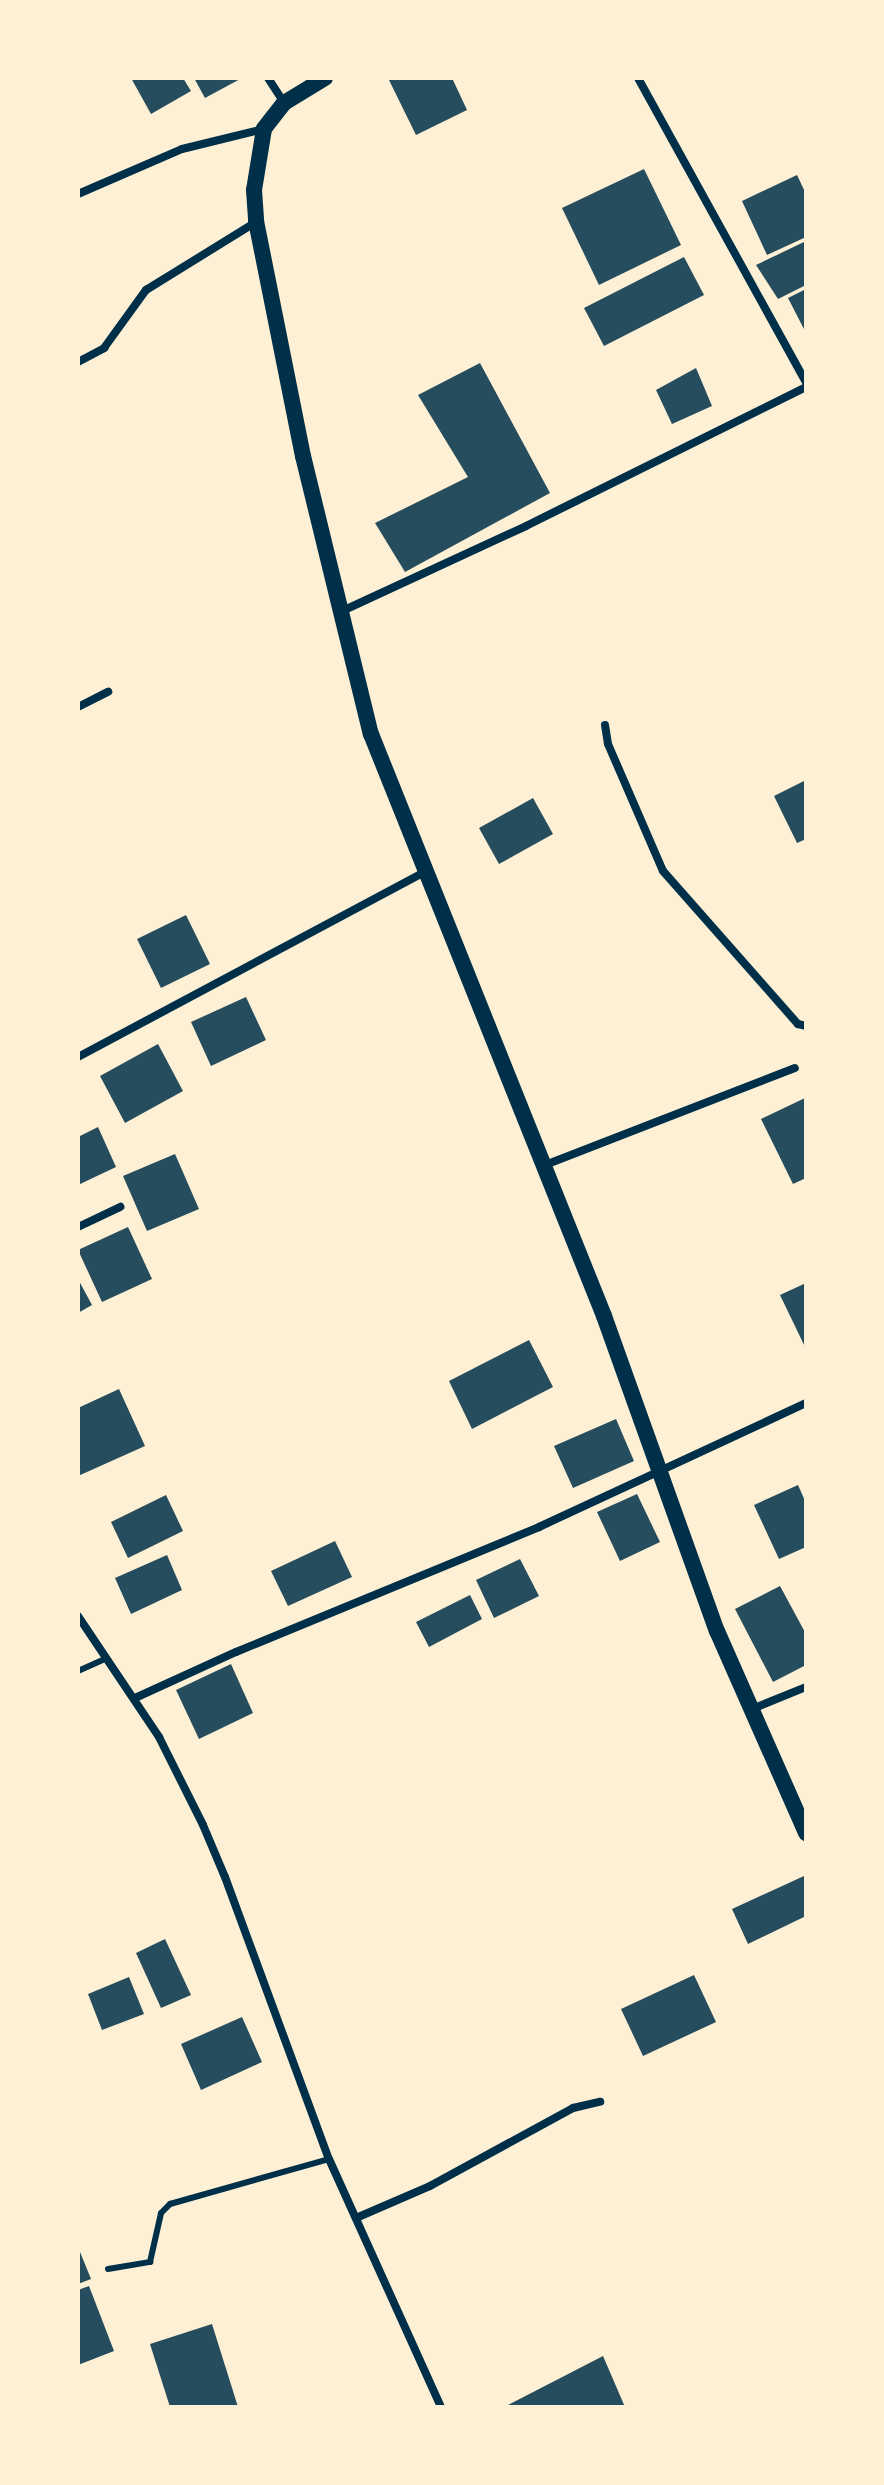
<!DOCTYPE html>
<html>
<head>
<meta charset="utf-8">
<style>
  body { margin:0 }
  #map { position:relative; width:884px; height:2485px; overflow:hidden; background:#fdf0d5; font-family:Montserrat,sans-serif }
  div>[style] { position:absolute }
  .building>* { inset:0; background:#264d5e }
  .service>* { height:6px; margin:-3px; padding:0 3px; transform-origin:3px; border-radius:3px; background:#003049 }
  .minor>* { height:8px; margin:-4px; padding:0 4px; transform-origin:4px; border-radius:4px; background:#003049 }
  .secondary>* { height:16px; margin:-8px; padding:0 8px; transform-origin:8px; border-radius:8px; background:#003049 }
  span { translate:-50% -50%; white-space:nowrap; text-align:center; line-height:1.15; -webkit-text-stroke:6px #fdf0d5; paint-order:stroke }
  .frame { position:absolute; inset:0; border:80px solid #fdf0d5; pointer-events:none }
</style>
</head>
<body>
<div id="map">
  <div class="building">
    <i style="clip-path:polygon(131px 78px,183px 78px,191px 91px,151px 114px)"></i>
    <i style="clip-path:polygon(194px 78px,242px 78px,205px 98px)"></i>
    <i style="clip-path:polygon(394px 78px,452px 78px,467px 110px,416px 135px,389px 80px)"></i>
    <i style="clip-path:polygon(644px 169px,681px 245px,599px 285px,562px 208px)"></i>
    <i style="clip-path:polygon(797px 175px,806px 194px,806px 237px,767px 255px,742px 201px)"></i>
    <i style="clip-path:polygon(806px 241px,806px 285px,778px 299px,756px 265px)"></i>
    <i style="clip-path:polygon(684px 257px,704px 295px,604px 346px,584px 308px)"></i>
    <i style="clip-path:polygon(806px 289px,806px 333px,788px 298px)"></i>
    <i style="clip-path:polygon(480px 363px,550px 493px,405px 572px,375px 523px,468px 477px,418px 395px)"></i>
    <i style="clip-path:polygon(696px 368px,712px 406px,672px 424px,656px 390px)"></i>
    <i style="clip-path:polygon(806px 780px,806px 839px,797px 843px,774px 796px)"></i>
    <i style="clip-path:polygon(533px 798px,553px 834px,499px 864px,479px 828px)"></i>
    <i style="clip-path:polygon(186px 915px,210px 964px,161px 988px,137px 939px)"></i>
    <i style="clip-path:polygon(246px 997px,266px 1040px,211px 1066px,191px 1022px)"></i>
    <i style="clip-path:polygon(158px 1044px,183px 1091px,125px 1123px,100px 1076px)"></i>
    <i style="clip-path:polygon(805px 1098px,806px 1178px,793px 1184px,761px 1119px)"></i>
    <i style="clip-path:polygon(98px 1127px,116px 1167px,78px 1185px,78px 1137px)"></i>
    <i style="clip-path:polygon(175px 1154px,199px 1209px,147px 1231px,123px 1176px)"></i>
    <i style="clip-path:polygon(128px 1227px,152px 1279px,102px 1302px,78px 1250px)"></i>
    <i style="clip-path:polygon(78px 1279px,92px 1305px,78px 1313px)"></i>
    <i style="clip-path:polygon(806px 1283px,806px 1349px,780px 1295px)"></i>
    <i style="clip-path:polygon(529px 1340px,553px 1387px,472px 1429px,449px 1381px)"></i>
    <i style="clip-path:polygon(119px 1389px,145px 1446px,78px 1476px,78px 1408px)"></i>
    <i style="clip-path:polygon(616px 1419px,634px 1461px,573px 1488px,554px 1446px)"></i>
    <i style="clip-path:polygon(798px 1485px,806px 1503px,806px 1547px,779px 1559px,754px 1505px)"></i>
    <i style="clip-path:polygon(637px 1494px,660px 1542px,620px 1561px,597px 1512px)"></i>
    <i style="clip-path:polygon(166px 1495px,183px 1531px,128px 1558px,111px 1522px)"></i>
    <i style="clip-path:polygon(335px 1541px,352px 1577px,288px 1606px,271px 1571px)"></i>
    <i style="clip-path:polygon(167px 1555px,182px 1590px,131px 1614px,115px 1578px)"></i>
    <i style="clip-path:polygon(520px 1559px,539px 1596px,494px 1618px,476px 1580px)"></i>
    <i style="clip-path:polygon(780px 1586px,806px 1634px,806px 1665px,773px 1682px,735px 1609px)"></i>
    <i style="clip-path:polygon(470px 1595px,482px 1619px,429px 1647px,416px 1622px)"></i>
    <i style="clip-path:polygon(231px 1664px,253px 1713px,199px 1739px,176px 1690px)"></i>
    <i style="clip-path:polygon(804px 1876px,806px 1916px,748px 1944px,732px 1909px)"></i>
    <i style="clip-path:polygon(165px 1939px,191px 1995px,161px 2008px,136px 1953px)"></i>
    <i style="clip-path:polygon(694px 1975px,716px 2022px,643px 2056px,621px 2009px)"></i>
    <i style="clip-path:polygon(129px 1977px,144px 2014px,102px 2030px,88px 1994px)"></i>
    <i style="clip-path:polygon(242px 2017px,262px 2062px,201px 2090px,181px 2044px)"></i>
    <i style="clip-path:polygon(78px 2247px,91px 2279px,78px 2284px)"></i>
    <i style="clip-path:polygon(89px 2286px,114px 2351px,78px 2365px,78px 2290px)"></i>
    <i style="clip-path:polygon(212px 2324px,238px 2407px,170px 2407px,150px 2344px)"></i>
    <i style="clip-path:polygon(603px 2356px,625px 2407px,504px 2407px)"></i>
  </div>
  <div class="service">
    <i style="left:78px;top:1671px;width:30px;rotate:-24deg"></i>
    <i style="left:108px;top:2269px;width:43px;rotate:-9.5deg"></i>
    <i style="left:150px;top:2262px;width:50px;rotate:-77.3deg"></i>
    <i style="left:161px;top:2213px;width:13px;rotate:-45deg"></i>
    <i style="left:170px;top:2204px;width:165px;rotate:-15.8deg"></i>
  </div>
  <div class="minor">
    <i style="left:268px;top:78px;width:30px;rotate:57deg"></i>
    <i style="left:638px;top:78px;width:347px;rotate:61.1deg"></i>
    <i style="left:78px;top:194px;width:113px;rotate:-23.4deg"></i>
    <i style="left:182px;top:149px;width:84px;rotate:-13.7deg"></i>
    <i style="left:78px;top:362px;width:30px;rotate:-28deg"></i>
    <i style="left:104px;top:348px;width:72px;rotate:-54.1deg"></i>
    <i style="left:146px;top:290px;width:129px;rotate:-31.7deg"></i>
    <i style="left:340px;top:612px;width:205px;rotate:-24.8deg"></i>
    <i style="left:526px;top:526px;width:313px;rotate:-26.4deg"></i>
    <i style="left:78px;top:707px;width:34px;rotate:-27deg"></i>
    <i style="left:605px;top:725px;width:19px;rotate:81deg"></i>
    <i style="left:608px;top:744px;width:138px;rotate:66.6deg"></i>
    <i style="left:663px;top:871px;width:204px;rotate:48.6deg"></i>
    <i style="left:798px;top:1024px;width:8px;rotate:14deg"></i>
    <i style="left:78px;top:1057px;width:395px;rotate:-28.1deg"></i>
    <i style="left:545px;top:1165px;width:268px;rotate:-21.2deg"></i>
    <i style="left:78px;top:1227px;width:47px;rotate:-25.5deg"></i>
    <i style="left:78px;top:1616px;width:146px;rotate:56.2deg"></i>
    <i style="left:159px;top:1737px;width:98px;rotate:63.4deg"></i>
    <i style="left:203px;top:1825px;width:56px;rotate:67.1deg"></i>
    <i style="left:225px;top:1877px;width:301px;rotate:69.8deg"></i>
    <i style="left:329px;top:2159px;width:272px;rotate:65.7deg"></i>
    <i style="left:135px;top:1698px;width:111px;rotate:-24.5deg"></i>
    <i style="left:236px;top:1652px;width:328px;rotate:-22.4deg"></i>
    <i style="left:539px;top:1527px;width:294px;rotate:-24.9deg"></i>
    <i style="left:752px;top:1709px;width:58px;rotate:-22.2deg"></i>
    <i style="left:356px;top:2218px;width:81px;rotate:-23.4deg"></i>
    <i style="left:430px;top:2186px;width:163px;rotate:-28.6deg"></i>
    <i style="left:573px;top:2108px;width:28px;rotate:-13deg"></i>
  </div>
  <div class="secondary">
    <i style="left:325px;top:78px;width:48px;rotate:148.6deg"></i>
    <i style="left:284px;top:103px;width:33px;rotate:128deg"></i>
    <i style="left:264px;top:129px;width:62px;rotate:99.3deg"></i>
    <i style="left:254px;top:190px;width:31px;rotate:86deg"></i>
    <i style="left:256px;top:221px;width:240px;rotate:78.7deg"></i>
    <i style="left:303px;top:456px;width:286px;rotate:76.3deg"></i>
    <i style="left:371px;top:734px;width:627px;rotate:68.18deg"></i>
    <i style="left:604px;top:1316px;width:335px;rotate:70.3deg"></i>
    <i style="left:717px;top:1631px;width:221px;rotate:66.2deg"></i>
  </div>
  <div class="frame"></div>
</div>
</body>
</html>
